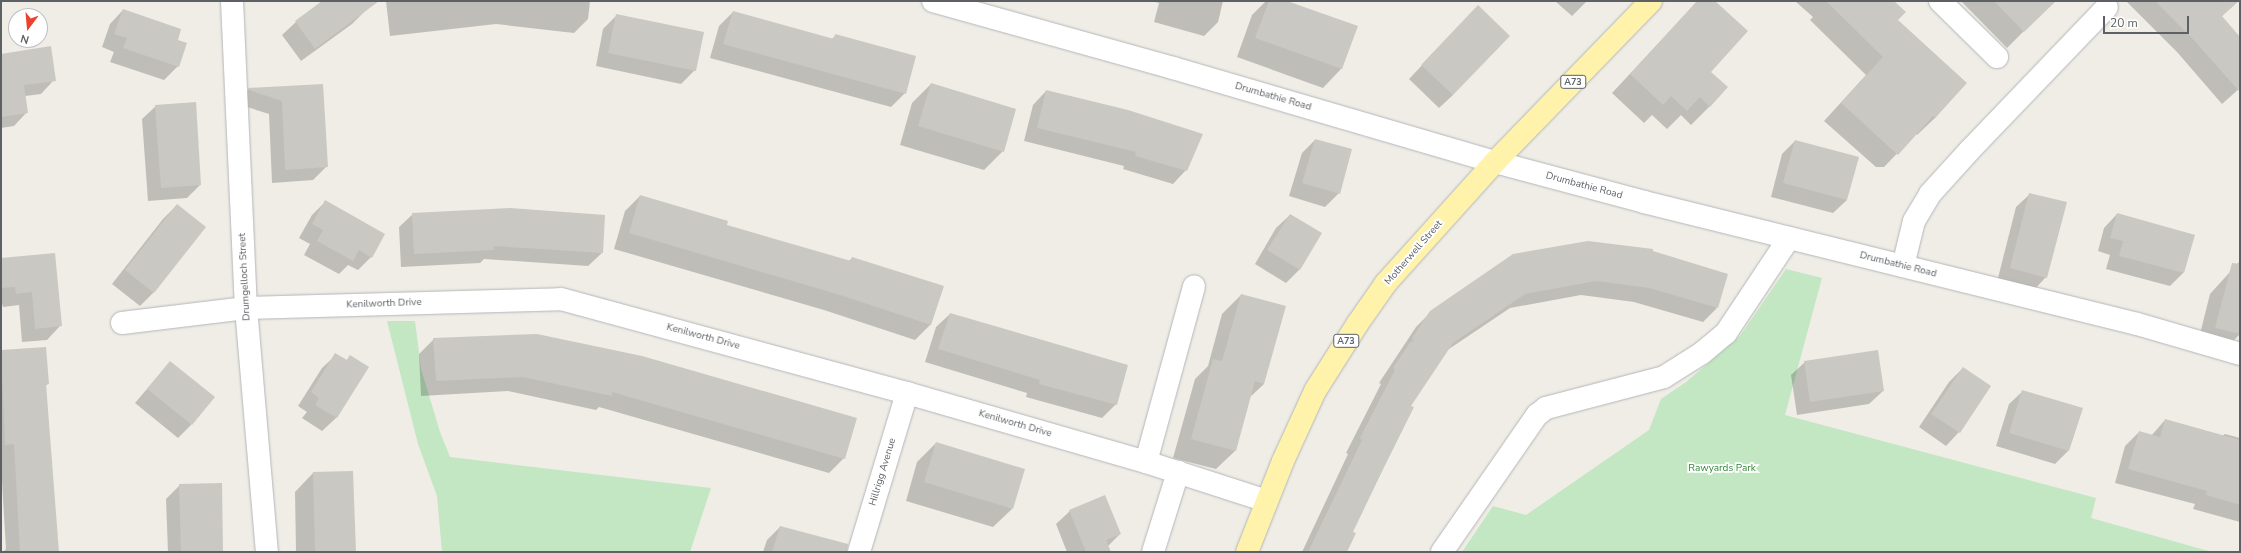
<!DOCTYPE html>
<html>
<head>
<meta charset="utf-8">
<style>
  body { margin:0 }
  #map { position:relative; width:2241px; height:553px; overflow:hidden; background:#efede5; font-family:"Nunito Sans",sans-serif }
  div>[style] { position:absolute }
  .green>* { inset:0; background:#c2e7c2 }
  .shadow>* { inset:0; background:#0003 }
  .building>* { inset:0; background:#cac8c2 }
  .roads { filter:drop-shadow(0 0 1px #b3b6ba) drop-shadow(0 0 1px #b3b6ba) }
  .minor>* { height:22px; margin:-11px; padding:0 11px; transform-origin:11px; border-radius:11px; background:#fff }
  .major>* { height:22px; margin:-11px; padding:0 11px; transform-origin:11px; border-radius:11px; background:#fff3ab }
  span { translate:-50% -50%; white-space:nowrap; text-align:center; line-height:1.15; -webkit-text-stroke:3.5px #fff; paint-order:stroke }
  .shield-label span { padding:1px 3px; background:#fff; border:1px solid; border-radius:3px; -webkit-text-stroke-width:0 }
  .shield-label { font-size:9px; color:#5d6166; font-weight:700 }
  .street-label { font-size:10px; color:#5d6166 }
  .park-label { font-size:10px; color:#348639 }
  .frame { position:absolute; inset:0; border:2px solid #5d6166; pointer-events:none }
  .north { position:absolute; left:8px; top:8px; width:40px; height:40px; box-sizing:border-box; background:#fff; border:1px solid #bec0c2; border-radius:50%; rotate:196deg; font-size:11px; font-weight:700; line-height:16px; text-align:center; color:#5d6166 }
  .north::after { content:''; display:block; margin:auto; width:14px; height:18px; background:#eb412f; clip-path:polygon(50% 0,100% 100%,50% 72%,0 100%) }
  .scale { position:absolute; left:2103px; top:16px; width:86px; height:18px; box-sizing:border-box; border:2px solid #5d6166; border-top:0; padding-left:5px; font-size:12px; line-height:14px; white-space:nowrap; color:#5d6166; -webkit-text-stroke:3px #fff; paint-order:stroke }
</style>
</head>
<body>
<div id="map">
  <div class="green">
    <i style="clip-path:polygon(1786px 269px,1822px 278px,1785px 415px,2096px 498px,2091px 518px,2212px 552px,1462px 552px,1493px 506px,1526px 515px,1649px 430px,1661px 399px,1686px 382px,1740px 336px)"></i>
    <i style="clip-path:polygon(387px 321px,415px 321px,421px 369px,440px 432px,450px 457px,711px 488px,690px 552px,442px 552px,437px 496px,418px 444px)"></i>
  </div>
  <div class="shadow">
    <i style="clip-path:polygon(323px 1px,357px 1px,365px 11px,352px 24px,301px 61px,282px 35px,296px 22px)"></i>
    <i style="clip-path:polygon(386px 1px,590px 1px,588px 19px,574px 33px,496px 24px,390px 36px)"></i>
    <i style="clip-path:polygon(1151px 1px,1223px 1px,1218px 22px,1204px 36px,1154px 22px,1159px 3px)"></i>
    <i style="clip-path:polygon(1266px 1px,1284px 1px,1356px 27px,1341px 69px,1323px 88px,1237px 57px,1252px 15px)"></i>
    <i style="clip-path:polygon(1555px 1px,1587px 1px,1572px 16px)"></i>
    <i style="clip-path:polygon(1698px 1px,1713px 1px,1710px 106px,1691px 125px,1681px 115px,1667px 129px,1652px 115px,1644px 123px,1612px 93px)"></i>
    <i style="clip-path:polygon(1795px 1px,1893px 1px,1896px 20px,1966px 83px,1935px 118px,1917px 135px,1916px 134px,1884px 167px,1876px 167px,1824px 121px,1866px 75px,1810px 20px,1813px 17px)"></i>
    <i style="clip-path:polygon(1961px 1px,2054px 1px,2007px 48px)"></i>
    <i style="clip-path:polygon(2126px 1px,2238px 1px,2221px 17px,2240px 39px,2240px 88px,2222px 104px,2177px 52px)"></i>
    <i style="clip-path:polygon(123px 10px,176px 40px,178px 66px,164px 80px,110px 62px,114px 52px,102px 47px,110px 24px)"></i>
    <i style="clip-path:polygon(733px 12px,831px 40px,836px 35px,905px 93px,891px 107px,710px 58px,719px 26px)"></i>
    <i style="clip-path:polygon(617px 15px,695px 70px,681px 84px,596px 66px,603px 29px)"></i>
    <i style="clip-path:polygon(1465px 20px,1453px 95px,1439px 108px,1409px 79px)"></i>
    <i style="clip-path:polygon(1px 55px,54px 80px,41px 94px,25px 96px,27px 112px,14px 126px,1px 128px)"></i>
    <i style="clip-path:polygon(931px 84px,1003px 151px,984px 170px,900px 145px,912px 103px)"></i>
    <i style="clip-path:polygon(322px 85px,326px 167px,313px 180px,272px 183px,269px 114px,235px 103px,249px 89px)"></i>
    <i style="clip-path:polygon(1046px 91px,1186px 170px,1173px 184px,1123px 169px,1124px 166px,1024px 141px,1033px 105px)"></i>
    <i style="clip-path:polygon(156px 106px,200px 185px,187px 198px,148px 201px,142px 119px)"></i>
    <i style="clip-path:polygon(1315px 140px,1339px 193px,1325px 207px,1289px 196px,1302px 153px)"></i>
    <i style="clip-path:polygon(1795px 141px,1847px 200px,1833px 213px,1771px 197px,1782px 154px)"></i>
    <i style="clip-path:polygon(2030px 194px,2046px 277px,2033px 291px,1997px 282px,2016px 207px)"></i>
    <i style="clip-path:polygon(640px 196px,725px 226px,849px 261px,852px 258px,931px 324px,915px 340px,824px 310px,614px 249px,625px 211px)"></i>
    <i style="clip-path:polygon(325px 202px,371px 257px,358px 270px,348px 265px,339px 274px,304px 255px,310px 244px,299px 238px,312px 215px)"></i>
    <i style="clip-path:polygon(177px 205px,204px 228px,153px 293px,140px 306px,112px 284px,163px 219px)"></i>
    <i style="clip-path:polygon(413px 214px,602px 253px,588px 266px,484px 259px,480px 263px,401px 267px,399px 227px)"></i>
    <i style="clip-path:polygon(2117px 214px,2194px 235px,2183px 273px,2170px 286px,2106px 269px,2110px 255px,2098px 251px,2104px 228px)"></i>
    <i style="clip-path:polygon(1290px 215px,1321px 233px,1299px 270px,1286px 283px,1255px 264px,1276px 228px)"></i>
    <i style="clip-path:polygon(1652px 252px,1717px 308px,1703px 322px,1634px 302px,1581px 295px,1510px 308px,1446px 351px,1410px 406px,1413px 408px,1352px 532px,1346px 552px,1302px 552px,1348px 454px,1346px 453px,1381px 384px,1379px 383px,1416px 327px,1431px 312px)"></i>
    <i style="clip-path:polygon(54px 254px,60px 326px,47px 340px,22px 342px,19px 305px,3px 307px,1px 300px,1px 259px)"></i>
    <i style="clip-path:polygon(2240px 261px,2240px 334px,2222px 352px,2197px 346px,2210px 294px)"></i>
    <i style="clip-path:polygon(1241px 295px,1264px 384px,1249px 398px,1235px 451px,1216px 469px,1173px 458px,1195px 379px,1208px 366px,1222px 314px)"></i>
    <i style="clip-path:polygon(950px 314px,1116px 404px,1102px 418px,1026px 397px,1027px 393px,925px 362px,936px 327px)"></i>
    <i style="clip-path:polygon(434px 339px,844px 458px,829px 473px,599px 407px,596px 410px,508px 391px,421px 396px,419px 354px)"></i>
    <i style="clip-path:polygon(45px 348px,48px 384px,45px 386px,58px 552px,3px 552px,6px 549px,1px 465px,1px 351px)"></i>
    <i style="clip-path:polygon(336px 355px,346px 361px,350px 356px,367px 367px,336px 418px,322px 431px,302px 418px,307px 412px,298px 406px,322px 368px)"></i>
    <i style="clip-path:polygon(170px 362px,191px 425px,178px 438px,135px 403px)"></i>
    <i style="clip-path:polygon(1805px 362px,1883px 391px,1869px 404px,1797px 415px,1791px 375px)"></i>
    <i style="clip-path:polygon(1963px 368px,1959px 432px,1946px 446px,1919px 427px,1949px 382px)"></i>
    <i style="clip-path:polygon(2023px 391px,2068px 451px,2055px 464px,1996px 446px,2009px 404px)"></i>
    <i style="clip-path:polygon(2165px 420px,2222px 436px,2225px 434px,2240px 438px,2240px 522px,2193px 509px,2195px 504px,2115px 483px,2125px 446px,2139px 432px,2151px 436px)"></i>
    <i style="clip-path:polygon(936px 443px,1012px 509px,993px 527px,906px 501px,917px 462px)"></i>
    <i style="clip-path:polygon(313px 473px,355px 552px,296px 552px,295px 492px)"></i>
    <i style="clip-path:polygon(180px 485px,222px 552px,168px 552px,166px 499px)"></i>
    <i style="clip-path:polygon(1070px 511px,1120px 534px,1107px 547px,1109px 552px,1067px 552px,1056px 524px)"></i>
    <i style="clip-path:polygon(780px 527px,811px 552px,763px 552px,767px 540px)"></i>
  </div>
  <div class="building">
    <i style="clip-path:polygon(322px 1px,379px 1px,315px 49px,295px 21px)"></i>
    <i style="clip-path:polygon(1269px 1px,1287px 1px,1358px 26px,1342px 69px,1255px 38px)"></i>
    <i style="clip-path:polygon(1697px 1px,1715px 1px,1748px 31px,1711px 72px,1728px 87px,1710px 107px,1700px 97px,1687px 111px,1671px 96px,1663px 105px,1630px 74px)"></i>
    <i style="clip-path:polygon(1826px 1px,1894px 1px,1906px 12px,1898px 20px,1967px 83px,1935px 118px,1933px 116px,1898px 155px,1841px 103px,1883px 57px)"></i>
    <i style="clip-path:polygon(1994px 1px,2056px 1px,2024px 32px)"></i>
    <i style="clip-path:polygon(2155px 1px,2239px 1px,2222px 16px,2240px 37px,2240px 92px,2191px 37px)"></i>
    <i style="clip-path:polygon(1478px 5px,1510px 36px,1453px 95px,1421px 65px)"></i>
    <i style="clip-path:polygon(123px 9px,181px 29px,178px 40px,187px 43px,179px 67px,123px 48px,127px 38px,114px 34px)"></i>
    <i style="clip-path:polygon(733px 11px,834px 39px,835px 34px,916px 56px,906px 94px,723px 44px)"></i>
    <i style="clip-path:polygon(616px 14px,704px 32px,696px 71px,608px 53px)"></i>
    <i style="clip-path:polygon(51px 46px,56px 81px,24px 85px,28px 113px,1px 117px,1px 54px)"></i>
    <i style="clip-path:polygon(931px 83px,1016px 109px,1004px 152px,918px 126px)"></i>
    <i style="clip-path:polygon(323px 84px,328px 167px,285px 170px,282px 101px,249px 90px,248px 88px)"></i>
    <i style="clip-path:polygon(1046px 90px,1128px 110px,1203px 134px,1187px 171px,1135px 156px,1136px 152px,1037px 128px)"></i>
    <i style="clip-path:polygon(196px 102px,201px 185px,161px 188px,155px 105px)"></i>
    <i style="clip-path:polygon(1315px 139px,1352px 149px,1340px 194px,1302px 183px)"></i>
    <i style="clip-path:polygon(1795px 140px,1859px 157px,1847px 200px,1783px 183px)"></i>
    <i style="clip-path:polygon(2029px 193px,2067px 202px,2047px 278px,2010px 268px)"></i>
    <i style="clip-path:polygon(640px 195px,728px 221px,727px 225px,851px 261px,852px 257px,944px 286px,931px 325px,840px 295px,629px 233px)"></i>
    <i style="clip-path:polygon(325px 200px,385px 234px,372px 258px,359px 250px,353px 261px,317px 241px,323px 230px,312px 224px)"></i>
    <i style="clip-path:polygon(177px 204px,206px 227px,154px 293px,125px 270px)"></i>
    <i style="clip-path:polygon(510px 208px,605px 215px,603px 253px,494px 246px,494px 250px,414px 254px,412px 213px)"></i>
    <i style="clip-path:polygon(2117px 213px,2195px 235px,2184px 273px,2119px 256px,2123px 241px,2110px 238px)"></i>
    <i style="clip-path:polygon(1290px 214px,1322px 233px,1300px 270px,1267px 250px)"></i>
    <i style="clip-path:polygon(1588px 241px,1653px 249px,1653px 251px,1728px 274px,1718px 308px,1649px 288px,1596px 281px,1525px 294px,1453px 343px,1411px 406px,1414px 407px,1383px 469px,1353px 532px,1356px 533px,1347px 552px,1308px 552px,1362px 440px,1360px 438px,1395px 370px,1393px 368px,1411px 341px,1414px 342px,1412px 338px,1430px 311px,1513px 254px)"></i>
    <i style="clip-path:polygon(55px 253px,62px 326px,35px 329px,32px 292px,16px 294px,15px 287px,1px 288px,1px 258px)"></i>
    <i style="clip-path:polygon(2232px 263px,2240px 264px,2240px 334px,2215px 328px)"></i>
    <i style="clip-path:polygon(1241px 294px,1286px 306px,1264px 384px,1255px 381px,1236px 451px,1191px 439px,1213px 359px,1222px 361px)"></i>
    <i style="clip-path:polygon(950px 313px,1128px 365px,1117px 405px,1039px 384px,1040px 380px,938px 349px)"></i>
    <i style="clip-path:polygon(537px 334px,642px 356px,857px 418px,845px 459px,612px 392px,612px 396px,523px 377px,436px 381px,433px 338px)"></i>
    <i style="clip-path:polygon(46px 347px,49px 384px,46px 384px,59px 552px,20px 552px,14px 444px,5px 445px,1px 350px)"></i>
    <i style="clip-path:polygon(1878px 350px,1884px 391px,1810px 402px,1804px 361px)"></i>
    <i style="clip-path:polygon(335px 353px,347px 360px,350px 355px,369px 367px,337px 418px,315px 405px,319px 398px,311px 392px)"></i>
    <i style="clip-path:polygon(170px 361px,215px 397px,192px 425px,147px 389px)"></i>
    <i style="clip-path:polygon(1963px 367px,1991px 386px,1960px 433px,1931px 414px)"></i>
    <i style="clip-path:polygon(2022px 390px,2083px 408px,2069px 451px,2009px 433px)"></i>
    <i style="clip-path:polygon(2165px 419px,2240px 440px,2240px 505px,2206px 495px,2207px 491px,2128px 469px,2139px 431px,2160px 437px)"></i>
    <i style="clip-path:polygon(936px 442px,1025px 469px,1013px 509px,924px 482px)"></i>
    <i style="clip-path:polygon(353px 471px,356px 552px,315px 552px,313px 472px)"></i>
    <i style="clip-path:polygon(222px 483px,223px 552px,181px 552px,179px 484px)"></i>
    <i style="clip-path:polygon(1105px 495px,1121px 534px,1106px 540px,1111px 552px,1086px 552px,1069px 510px)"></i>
    <i style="clip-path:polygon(780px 526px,848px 544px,847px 552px,772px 552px)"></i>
  </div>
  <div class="roads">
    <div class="minor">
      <i style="left:232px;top:1px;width:307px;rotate:87.4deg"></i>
      <i style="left:246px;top:308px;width:245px;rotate:85.1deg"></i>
      <i style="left:933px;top:1px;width:249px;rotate:15.6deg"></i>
      <i style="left:1173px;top:68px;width:335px;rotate:16.3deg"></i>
      <i style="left:1495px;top:162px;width:154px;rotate:15deg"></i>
      <i style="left:1644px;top:202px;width:508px;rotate:13.9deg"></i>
      <i style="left:2137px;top:324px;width:107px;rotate:16.2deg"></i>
      <i style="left:1940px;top:1px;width:80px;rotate:44.5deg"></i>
      <i style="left:1903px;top:266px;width:46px;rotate:-76.3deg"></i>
      <i style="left:1914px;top:221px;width:31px;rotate:-59deg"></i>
      <i style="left:1930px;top:194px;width:58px;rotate:-47.8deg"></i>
      <i style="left:1969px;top:151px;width:199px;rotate:-46.2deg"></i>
      <i style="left:122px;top:323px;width:125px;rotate:-6.9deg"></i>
      <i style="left:246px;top:308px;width:315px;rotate:-1.6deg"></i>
      <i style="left:561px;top:299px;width:359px;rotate:15.2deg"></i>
      <i style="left:907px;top:393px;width:249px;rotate:16.1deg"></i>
      <i style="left:1146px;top:462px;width:127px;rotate:17.9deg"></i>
      <i style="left:1146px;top:462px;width:182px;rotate:-74.7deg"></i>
      <i style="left:859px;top:552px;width:166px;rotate:-73.2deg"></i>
      <i style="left:1153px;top:552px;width:84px;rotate:-72.6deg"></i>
      <i style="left:1442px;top:552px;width:167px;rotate:-55.3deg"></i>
      <i style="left:1537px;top:415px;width:11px;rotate:-38deg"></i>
      <i style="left:1546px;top:408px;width:122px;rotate:-14.7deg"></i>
      <i style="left:1664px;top:377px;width:45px;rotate:-32.3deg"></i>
      <i style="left:1702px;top:353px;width:31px;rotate:-40deg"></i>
      <i style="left:1726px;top:333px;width:114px;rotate:-56.4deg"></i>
    </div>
    <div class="major">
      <i style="left:1247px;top:552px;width:98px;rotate:-68.4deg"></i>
      <i style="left:1283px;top:461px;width:77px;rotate:-65.4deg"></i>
      <i style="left:1315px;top:391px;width:80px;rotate:-57.7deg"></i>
      <i style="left:1358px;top:323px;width:49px;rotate:-55deg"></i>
      <i style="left:1386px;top:283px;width:163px;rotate:-48deg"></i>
      <i style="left:1495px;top:162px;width:224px;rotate:-45.9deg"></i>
    </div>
  </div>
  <div class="shield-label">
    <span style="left:1573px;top:82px">A73</span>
    <span style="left:1346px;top:341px">A73</span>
  </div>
  <div class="street-label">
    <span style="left:1273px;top:97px;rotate:16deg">Drumbathie Road</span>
    <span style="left:1584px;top:186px;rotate:15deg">Drumbathie Road</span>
    <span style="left:1414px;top:253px;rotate:-49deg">Motherwell Street</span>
    <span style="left:1898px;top:265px;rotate:14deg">Drumbathie Road</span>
    <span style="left:245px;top:277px;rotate:-93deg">Drumgelloch Street</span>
    <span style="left:384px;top:304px;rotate:-2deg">Kenilworth Drive</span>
    <span style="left:703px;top:337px;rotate:15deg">Kenilworth Drive</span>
    <span style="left:1015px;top:424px;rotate:16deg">Kenilworth Drive</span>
    <span style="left:883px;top:472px;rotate:-73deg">Hillrigg Avenue</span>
  </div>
  <div class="park-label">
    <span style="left:1722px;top:469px">Rawyards Park</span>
  </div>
  <div class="frame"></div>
  <div class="north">N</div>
  <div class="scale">20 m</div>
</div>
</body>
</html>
